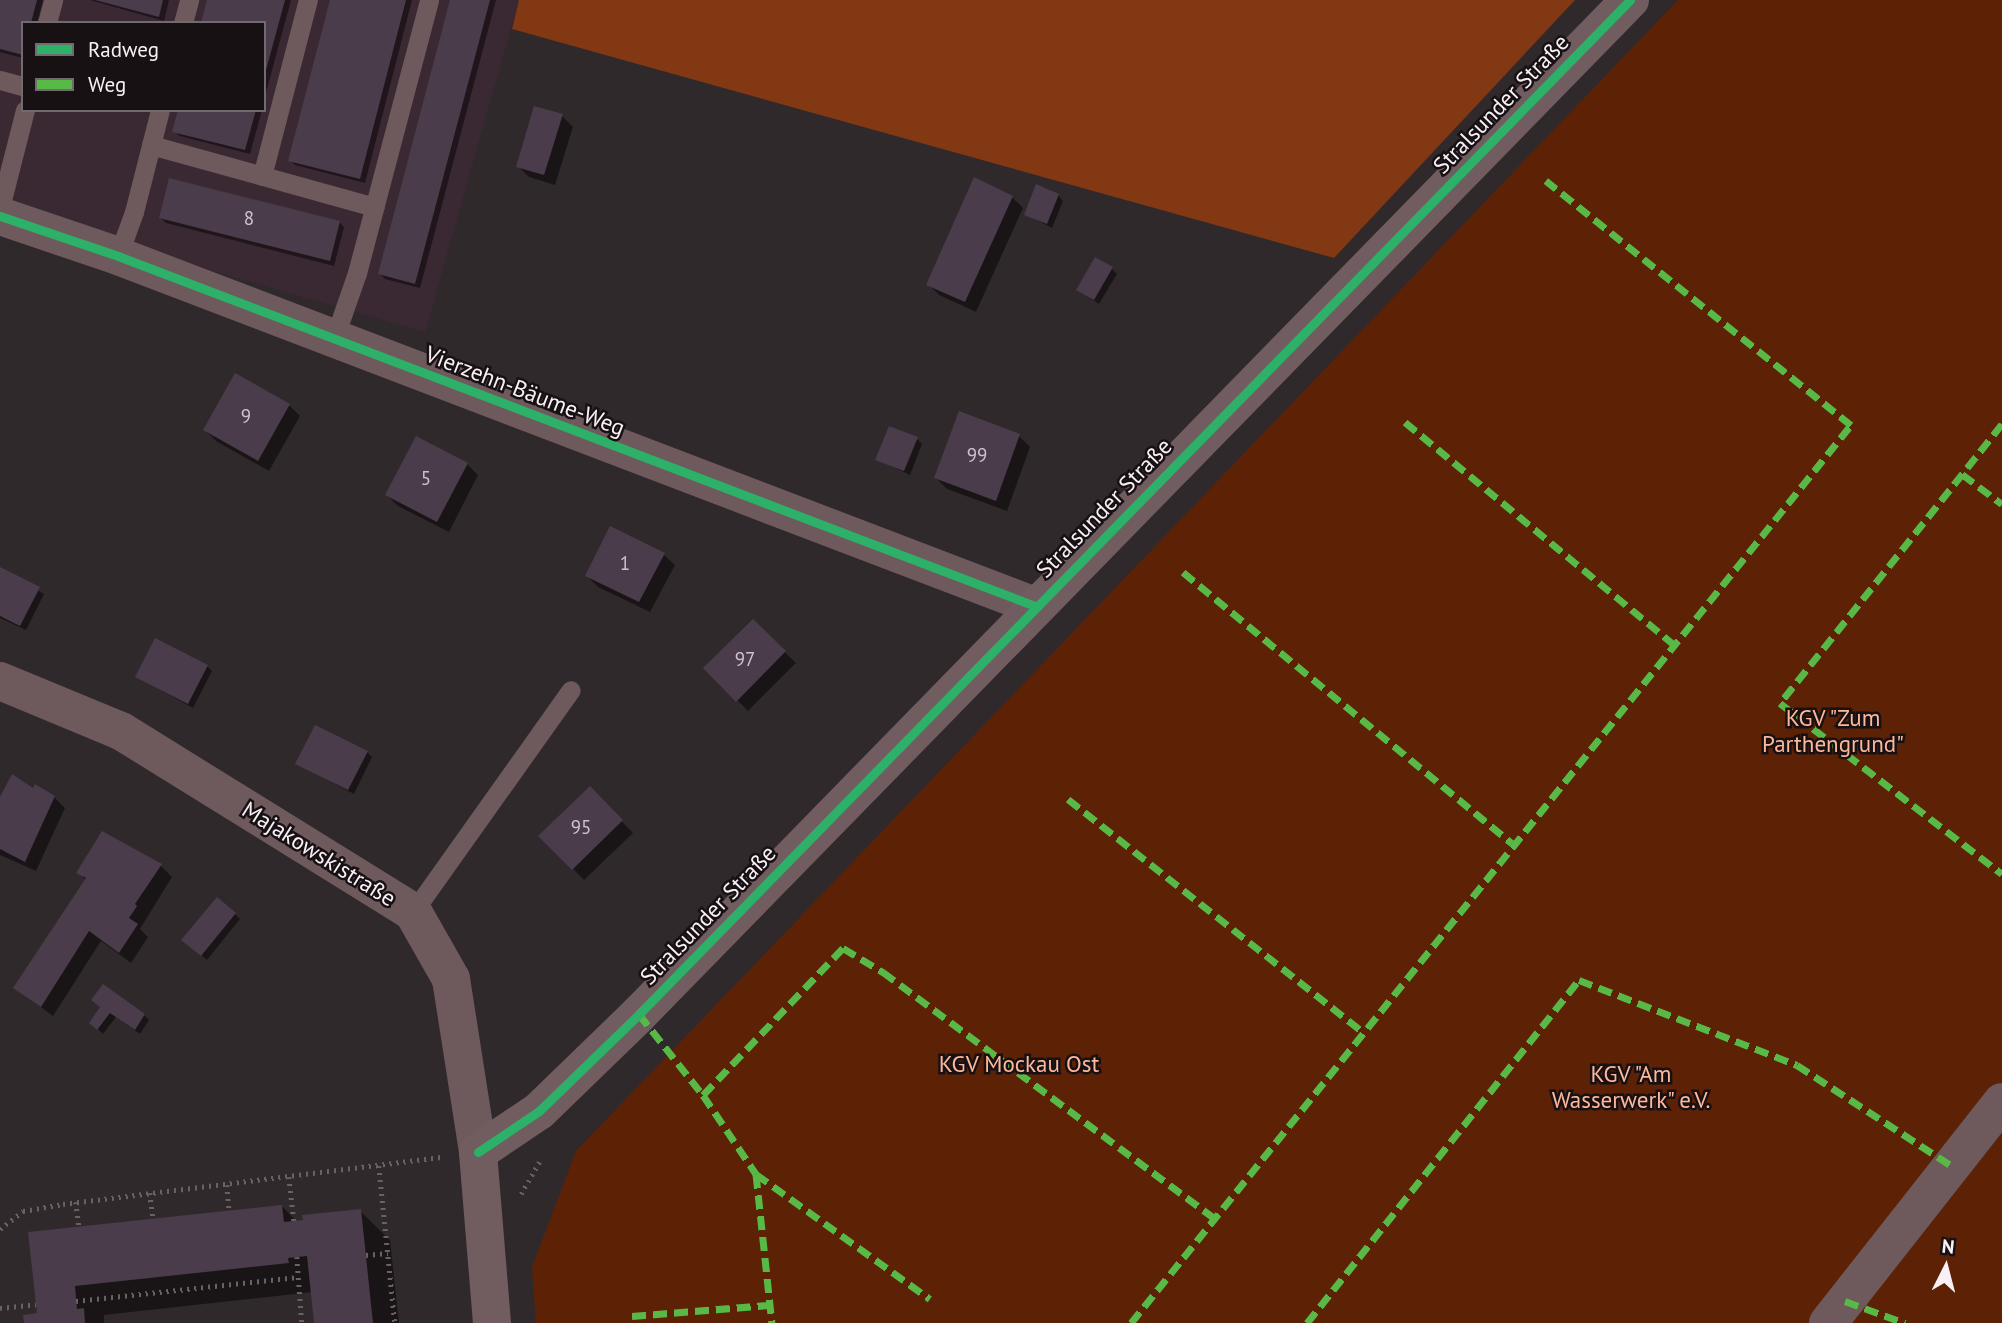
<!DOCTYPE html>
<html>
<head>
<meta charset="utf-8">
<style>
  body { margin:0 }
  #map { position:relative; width:2002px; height:1323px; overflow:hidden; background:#30292c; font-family:"PT Sans",sans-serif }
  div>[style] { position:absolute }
  .built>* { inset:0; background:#3a2932 }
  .green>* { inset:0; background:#5d2206 }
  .forest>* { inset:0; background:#813813 }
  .shadow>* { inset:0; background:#0007 }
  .building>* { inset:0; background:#4a3c4b }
  .path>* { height:4.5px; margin-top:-2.25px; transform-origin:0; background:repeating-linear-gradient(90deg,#6d6063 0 2px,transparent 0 7px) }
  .lane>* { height:19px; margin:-9.5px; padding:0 9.5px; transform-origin:9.5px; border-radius:9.5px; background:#6e5a5c }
  .street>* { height:38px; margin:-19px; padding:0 19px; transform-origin:19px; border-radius:19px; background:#6e5a5c }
  .secondary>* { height:38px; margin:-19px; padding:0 19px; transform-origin:19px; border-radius:19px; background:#715c5f }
  .quiet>* { height:7px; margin-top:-3.5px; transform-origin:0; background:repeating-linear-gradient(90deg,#58b947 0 14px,transparent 0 21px) }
  .cycleway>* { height:9px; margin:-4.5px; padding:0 4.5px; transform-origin:4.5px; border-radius:4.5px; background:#2db169 }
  span { translate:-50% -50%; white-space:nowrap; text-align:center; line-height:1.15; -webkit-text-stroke:5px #171114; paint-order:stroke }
  .number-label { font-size:19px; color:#cdc3ca }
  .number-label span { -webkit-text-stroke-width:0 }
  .street-label { font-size:23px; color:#f9f0f5 }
  .park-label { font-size:23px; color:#ffb79a }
  .legend { position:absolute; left:21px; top:21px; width:245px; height:91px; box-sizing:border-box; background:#171114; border:2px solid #716a6e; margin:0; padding:9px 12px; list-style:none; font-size:21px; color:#f9f0f5 }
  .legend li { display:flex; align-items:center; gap:14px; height:35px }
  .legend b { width:35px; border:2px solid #716a6e }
  .north { position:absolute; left:1911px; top:1232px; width:70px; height:70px; -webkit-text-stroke:5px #171114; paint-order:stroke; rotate:6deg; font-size:19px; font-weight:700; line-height:28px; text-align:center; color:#f9f0f5 }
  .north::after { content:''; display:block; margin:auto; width:24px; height:32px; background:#f9f0f5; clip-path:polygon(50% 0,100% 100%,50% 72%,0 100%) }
</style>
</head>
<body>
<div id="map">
  <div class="built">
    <i style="clip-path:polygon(evenodd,0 0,519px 0,425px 332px,127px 246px,0 205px,0 0,23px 23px,264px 23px,264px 110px,23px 110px,23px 23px)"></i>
  </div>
  <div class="green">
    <i style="clip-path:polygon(1678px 0,2002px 0,2002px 1323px,536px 1323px,532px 1267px,576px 1151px)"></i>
  </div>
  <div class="forest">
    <i style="clip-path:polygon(519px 0,1575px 0,1334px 258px,512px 29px)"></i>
  </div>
  <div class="shadow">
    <i style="clip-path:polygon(0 0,43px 0,37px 23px,23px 23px,23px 58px,0 52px)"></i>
    <i style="clip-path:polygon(90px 0,169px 0,164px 21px)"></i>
    <i style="clip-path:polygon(209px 0,291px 0,264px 100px,264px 23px)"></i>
    <i style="clip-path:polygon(332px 0,412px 0,365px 183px,295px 165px,290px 160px)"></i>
    <i style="clip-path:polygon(452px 0,496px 0,420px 288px,385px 279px,380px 274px)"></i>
    <i style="clip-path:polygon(180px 110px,262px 110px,250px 154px,180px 136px,174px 131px)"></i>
    <i style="clip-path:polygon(562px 116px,573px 127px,555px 185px,529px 177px,518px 166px)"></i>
    <i style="clip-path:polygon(1058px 195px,1063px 201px,1052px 228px,1026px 214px)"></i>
    <i style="clip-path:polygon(1012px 197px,1023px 208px,976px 312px,939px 295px,928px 284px)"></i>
    <i style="clip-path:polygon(161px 218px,339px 222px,344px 227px,334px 266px,166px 223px)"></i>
    <i style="clip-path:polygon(1112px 269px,1117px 274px,1099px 304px,1078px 290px)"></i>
    <i style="clip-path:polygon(236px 375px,289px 405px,300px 416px,269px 471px,216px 441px,205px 430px)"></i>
    <i style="clip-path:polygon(1019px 436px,1030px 447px,1007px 511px,947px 489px,936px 478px)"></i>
    <i style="clip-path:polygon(917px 439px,922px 444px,910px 475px,877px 459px)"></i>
    <i style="clip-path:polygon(467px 464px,478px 475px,449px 532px,398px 506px,387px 495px)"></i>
    <i style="clip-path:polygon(663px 554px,675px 565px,650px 612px,598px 587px,587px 576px)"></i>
    <i style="clip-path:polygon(0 569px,44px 594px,26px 630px,0 618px)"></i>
    <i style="clip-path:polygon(753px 621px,796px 663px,748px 711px,705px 668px)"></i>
    <i style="clip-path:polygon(207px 666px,212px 671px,193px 708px,137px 677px)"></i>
    <i style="clip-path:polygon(367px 752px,372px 757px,354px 794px,297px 764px)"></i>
    <i style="clip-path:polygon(590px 788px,633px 833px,584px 880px,541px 836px)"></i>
    <i style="clip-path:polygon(34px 791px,54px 797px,65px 808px,36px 871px,0 855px,0 801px)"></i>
    <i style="clip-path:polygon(161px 866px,172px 877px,140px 929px,148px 937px,131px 963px,101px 941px,53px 1016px,15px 988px,86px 880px,78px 872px)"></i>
    <i style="clip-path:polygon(235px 914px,240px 919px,207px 960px,189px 945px)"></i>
    <i style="clip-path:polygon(102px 1007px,144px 1015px,149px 1020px,140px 1034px,116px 1017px,103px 1034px,92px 1023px)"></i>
    <i style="clip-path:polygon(282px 1206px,298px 1223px,360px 1211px,390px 1240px,399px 1323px,316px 1323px,313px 1292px,104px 1315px,104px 1323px,26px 1323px,39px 1315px,30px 1234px)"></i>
  </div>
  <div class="building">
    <i style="clip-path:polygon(0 0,37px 0,31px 23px,23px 23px,23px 55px,0 49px)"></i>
    <i style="clip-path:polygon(95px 0,163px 0,159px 17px)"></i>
    <i style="clip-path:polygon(207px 0,285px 0,265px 74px,264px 23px,201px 23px)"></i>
    <i style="clip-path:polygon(330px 0,406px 0,360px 179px,288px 161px)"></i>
    <i style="clip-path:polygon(450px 0,490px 0,415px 284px,378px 274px)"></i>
    <i style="clip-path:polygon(534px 106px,563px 114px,544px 175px,516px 167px)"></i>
    <i style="clip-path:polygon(178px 110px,256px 110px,245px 150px,172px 132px)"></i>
    <i style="clip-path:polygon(974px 177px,1013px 196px,965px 302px,926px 285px)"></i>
    <i style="clip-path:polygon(169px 178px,340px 221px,330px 261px,159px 218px)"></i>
    <i style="clip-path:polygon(1036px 184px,1059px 194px,1047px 224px,1024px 215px)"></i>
    <i style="clip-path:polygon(1095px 257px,1113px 267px,1094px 300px,1076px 290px)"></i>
    <i style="clip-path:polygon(235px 373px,290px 404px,258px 461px,203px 430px)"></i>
    <i style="clip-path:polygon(959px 411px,1020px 434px,996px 501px,934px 478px)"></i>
    <i style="clip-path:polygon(889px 426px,918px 437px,904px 471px,875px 460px)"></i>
    <i style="clip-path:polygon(416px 436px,468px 463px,437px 522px,385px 495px)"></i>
    <i style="clip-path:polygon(610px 526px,665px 553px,639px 602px,585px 576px)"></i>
    <i style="clip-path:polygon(0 567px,40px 587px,20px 626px,0 616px)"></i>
    <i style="clip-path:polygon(753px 619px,786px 651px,736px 702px,703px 668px)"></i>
    <i style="clip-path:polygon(155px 638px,208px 665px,188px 704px,135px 677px)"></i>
    <i style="clip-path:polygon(315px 725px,368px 751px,348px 790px,295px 764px)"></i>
    <i style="clip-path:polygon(12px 774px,33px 788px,35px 784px,55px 796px,25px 862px,0 849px,0 797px)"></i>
    <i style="clip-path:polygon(590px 786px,623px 820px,572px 870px,538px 836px)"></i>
    <i style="clip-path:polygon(102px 831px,162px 864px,135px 904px,137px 906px,129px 918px,138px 924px,119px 953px,89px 931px,41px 1007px,13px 988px,86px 878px,76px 873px)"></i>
    <i style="clip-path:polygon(217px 897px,236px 913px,201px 956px,181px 940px)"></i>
    <i style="clip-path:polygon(103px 984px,145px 1014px,135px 1030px,110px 1013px,97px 1030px,89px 1023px,100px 1007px,91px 1000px)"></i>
    <i style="clip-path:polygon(282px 1205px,284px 1222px,303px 1220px,302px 1215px,361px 1209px,373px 1323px,314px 1323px,307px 1256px,288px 1258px,289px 1263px,75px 1286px,77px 1309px,84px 1308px,85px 1323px,24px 1323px,23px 1315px,37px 1313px,28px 1232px)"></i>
  </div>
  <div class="path">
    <i style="left:379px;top:1166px;width:158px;rotate:84.2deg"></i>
    <i style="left:289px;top:1177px;width:44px;rotate:83.5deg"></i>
    <i style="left:227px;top:1185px;width:25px;rotate:85deg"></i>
    <i style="left:150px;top:1193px;width:25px;rotate:83deg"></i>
    <i style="left:521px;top:1194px;width:40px;rotate:-60.3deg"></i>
    <i style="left:76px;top:1202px;width:25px;rotate:83deg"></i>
    <i style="left:0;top:1229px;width:29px;rotate:-38deg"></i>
    <i style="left:23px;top:1211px;width:41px;rotate:-9.9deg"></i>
    <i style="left:63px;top:1204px;width:381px;rotate:-7.1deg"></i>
    <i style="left:366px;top:1255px;width:22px;rotate:-5deg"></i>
    <i style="left:297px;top:1257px;width:66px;rotate:85.7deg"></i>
    <i style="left:76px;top:1301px;width:223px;rotate:-6.2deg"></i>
    <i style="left:0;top:1308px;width:36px;rotate:-6deg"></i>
  </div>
  <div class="lane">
    <i style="left:47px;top:23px;width:24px;rotate:-75deg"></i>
    <i style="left:183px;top:23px;width:24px;rotate:-75deg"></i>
    <i style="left:0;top:80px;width:24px;rotate:15deg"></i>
    <i style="left:151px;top:145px;width:232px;rotate:15.5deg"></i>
    <i style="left:262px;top:176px;width:182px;rotate:-75.4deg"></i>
    <i style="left:0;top:208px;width:101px;rotate:-75.7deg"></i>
    <i style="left:118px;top:256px;width:47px;rotate:-70deg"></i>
    <i style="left:134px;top:212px;width:105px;rotate:-75.7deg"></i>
    <i style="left:334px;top:339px;width:70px;rotate:-70.8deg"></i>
    <i style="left:357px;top:273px;width:282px;rotate:-75.2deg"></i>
    <i style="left:413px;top:912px;width:272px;rotate:-54.6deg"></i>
  </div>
  <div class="street">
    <i style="left:0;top:216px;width:125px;rotate:18.7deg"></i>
    <i style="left:118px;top:256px;width:982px;rotate:20.89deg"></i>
    <i style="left:0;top:681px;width:131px;rotate:22.5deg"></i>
    <i style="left:121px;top:731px;width:344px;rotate:31.8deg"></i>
    <i style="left:413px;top:912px;width:77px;rotate:60.4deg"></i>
    <i style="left:451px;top:979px;width:175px;rotate:81.1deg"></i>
    <i style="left:1828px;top:1323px;width:281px;rotate:-51.8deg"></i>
  </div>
  <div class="secondary">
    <i style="left:492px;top:1323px;width:172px;rotate:-94.7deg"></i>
    <i style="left:478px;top:1152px;width:73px;rotate:-33.9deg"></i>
    <i style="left:539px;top:1111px;width:139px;rotate:-44.1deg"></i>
    <i style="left:639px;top:1014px;width:1418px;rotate:-45.66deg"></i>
  </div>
  <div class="quiet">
    <i style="left:1405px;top:422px;width:348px;rotate:39.6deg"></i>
    <i style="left:2002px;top:424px;width:357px;rotate:128.5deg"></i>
    <i style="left:1780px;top:703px;width:280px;rotate:37.6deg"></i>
    <i style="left:1962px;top:474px;width:50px;rotate:36.9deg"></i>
    <i style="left:1183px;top:572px;width:426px;rotate:39.5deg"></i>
    <i style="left:1068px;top:799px;width:376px;rotate:38.3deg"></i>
    <i style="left:639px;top:1014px;width:103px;rotate:51.7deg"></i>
    <i style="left:703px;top:1095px;width:95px;rotate:56.1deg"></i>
    <i style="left:756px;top:1174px;width:150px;rotate:83.9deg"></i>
    <i style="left:703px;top:1095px;width:203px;rotate:-46.4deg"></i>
    <i style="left:843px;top:948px;width:47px;rotate:31deg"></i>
    <i style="left:883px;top:972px;width:414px;rotate:36.6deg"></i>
    <i style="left:756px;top:1174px;width:214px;rotate:35.7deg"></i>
    <i style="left:1845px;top:1301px;width:64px;rotate:20.1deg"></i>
    <i style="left:632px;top:1316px;width:138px;rotate:-4.6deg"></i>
    <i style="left:1131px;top:1323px;width:1151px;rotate:-51.28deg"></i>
    <i style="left:1851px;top:425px;width:391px;rotate:-141.3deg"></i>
    <i style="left:1307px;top:1323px;width:438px;rotate:-51.6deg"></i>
    <i style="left:1579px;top:980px;width:234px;rotate:21.3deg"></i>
    <i style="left:1797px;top:1065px;width:185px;rotate:33.1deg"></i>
  </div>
  <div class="cycleway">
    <i style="left:0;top:216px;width:125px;rotate:18.7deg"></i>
    <i style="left:118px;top:256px;width:982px;rotate:20.89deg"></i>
    <i style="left:478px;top:1152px;width:73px;rotate:-33.9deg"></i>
    <i style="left:539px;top:1111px;width:139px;rotate:-44.1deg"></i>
    <i style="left:639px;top:1014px;width:1418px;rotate:-45.66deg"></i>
  </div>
  <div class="number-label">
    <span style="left:249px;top:219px">8</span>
    <span style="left:246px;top:417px">9</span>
    <span style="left:977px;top:456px">99</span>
    <span style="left:426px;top:479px">5</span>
    <span style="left:625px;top:564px">1</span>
    <span style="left:745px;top:660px">97</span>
    <span style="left:581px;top:828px">95</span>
  </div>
  <div class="street-label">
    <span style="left:1501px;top:104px;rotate:-46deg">Stralsunder Straße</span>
    <span style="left:525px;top:391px;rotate:21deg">Vierzehn-Bäume-Weg</span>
    <span style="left:1104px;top:508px;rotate:-46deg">Stralsunder Straße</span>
    <span style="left:319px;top:854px;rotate:32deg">Majakowskistraße</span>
    <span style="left:708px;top:915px;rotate:-46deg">Stralsunder Straße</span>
  </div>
  <div class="park-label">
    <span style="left:1833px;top:731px">KGV "Zum<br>Parthengrund"</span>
    <span style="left:1019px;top:1064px">KGV Mockau Ost</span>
    <span style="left:1631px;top:1087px">KGV "Am<br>Wasserwerk" e.V.</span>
  </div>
  <ul class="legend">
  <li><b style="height:9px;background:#2db169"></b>Radweg</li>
  <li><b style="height:9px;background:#58b947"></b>Weg</li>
  </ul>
  <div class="north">N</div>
</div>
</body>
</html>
